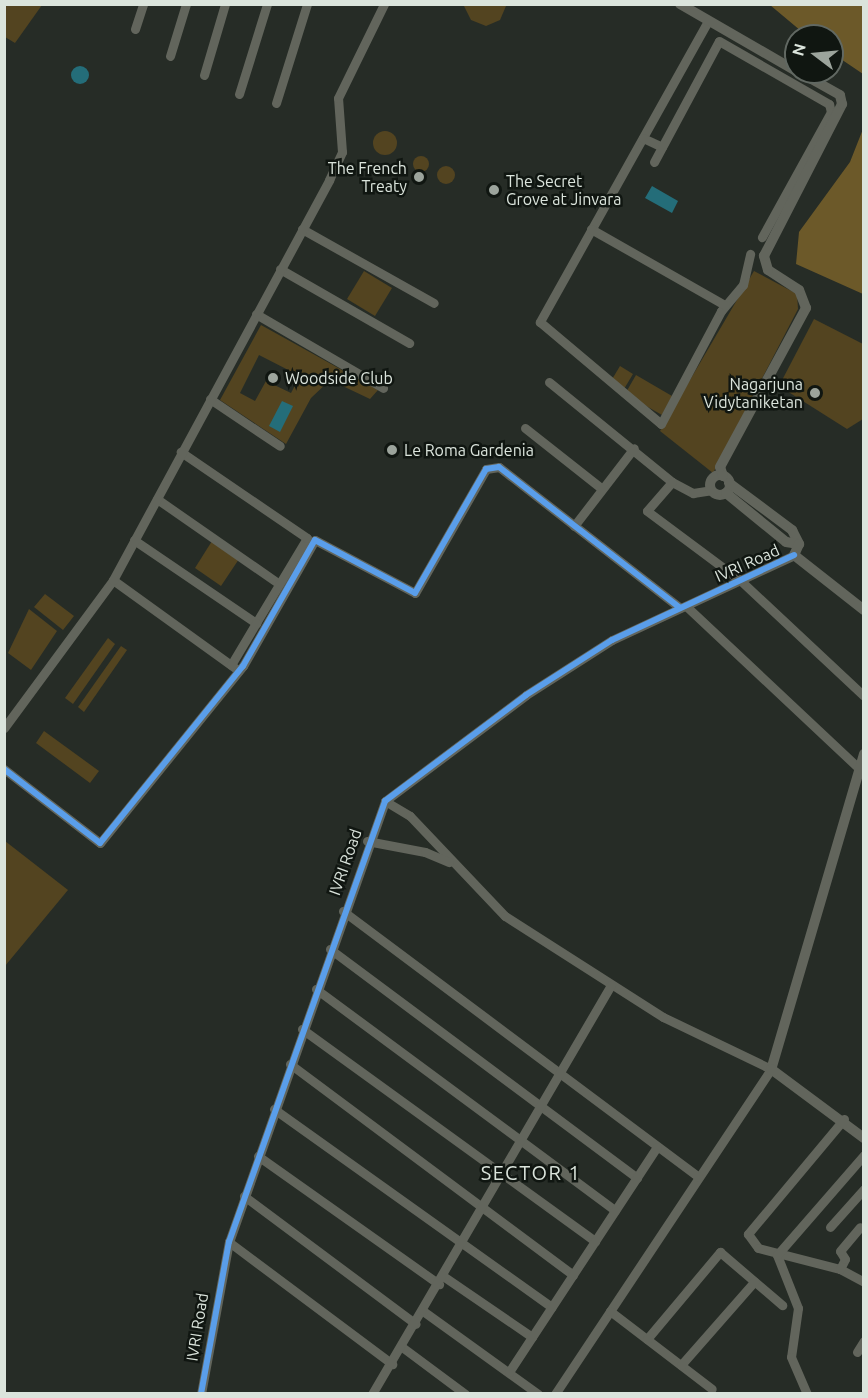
<!DOCTYPE html>
<html>
<head>
<meta charset="utf-8">
<style>
  body { margin:0 }
  #map { position:relative; width:868px; height:1398px; overflow:hidden; background:#262c26; font-family:Ubuntu,sans-serif }
  div>[style] { position:absolute }
  .green>* { inset:0; background:#534420 }
  .round { border-radius:50% }
  .forest>* { inset:0; background:#6c5929 }
  .water>* { inset:0; background:#246d79 }
  .minor>* { height:9px; margin:-4.5px; padding:0 4.5px; transform-origin:4.5px; border-radius:4.5px; background:#62655c }
  .major>* { height:10px; margin:-5px; padding:0 5px; transform-origin:5px; border-radius:5px; background:#62655c }
  .major>.ring { margin:-5px; padding:0; box-sizing:content-box; background:none; border:10px solid #62655c; border-radius:50% }
  .cycleway>* { height:6px; margin:-3px; padding:0 3px; transform-origin:3px; border-radius:3px; background:#5a9eea }
  .dots>* { width:16px; height:16px; translate:-50% -50%; box-sizing:border-box; border:3px solid #101611; border-radius:50% }
  span { translate:-50% -50%; white-space:nowrap; text-align:center; line-height:1.15; -webkit-text-stroke:5px #101611; paint-order:stroke }
  .poi-label { font-size:16px; color:#dbe4dc }
  .right { translate:-100% -50%; text-align:right }
  .left { translate:0 -50%; text-align:left }
  .street-label { font-size:16px; color:#dbe4dc }
  .quarter-label { font-size:20px; color:#dbe4dc; letter-spacing:1.5px }
  .frame { position:absolute; inset:0; border:6px solid #dbe4dc; pointer-events:none }
  .north { position:absolute; left:784px; top:24px; width:60px; height:60px; box-sizing:border-box; background:#101611; border:2px solid #616862; border-radius:50%; rotate:286deg; font-size:16px; font-weight:700; line-height:24px; text-align:center; color:#dbe4dc }
  .north::after { content:''; display:block; margin:auto; width:21px; height:27px; background:#9ca49c; clip-path:polygon(50% 0,100% 100%,50% 72%,0 100%) }
</style>
</head>
<body>
<div id="map">
  <div class="green">
    <i style="clip-path:polygon(4px 5px,42px 5px,15px 43px,5px 37px)"></i>
    <i style="clip-path:polygon(464px 6px,506px 4px,506px 6px,500px 20px,486px 26px,471px 20px)"></i>
    <i class="round" style="left:373px;top:131px;width:24px;height:24px"></i>
    <i class="round" style="left:413px;top:156px;width:16px;height:16px"></i>
    <i class="round" style="left:437px;top:166px;width:18px;height:18px"></i>
    <i style="clip-path:polygon(364px 271px,392px 288px,375px 316px,347px 299px)"></i>
    <i style="clip-path:polygon(754px 271px,797px 294px,798px 309px,713px 473px,660px 431px)"></i>
    <i style="clip-path:polygon(814px 319px,863px 344px,863px 419px,847px 429px,779px 386px)"></i>
    <i style="clip-path:polygon(evenodd,261px 325px,378px 390px,370px 399px,330px 380px,311px 398px,286px 444px,220px 400px,261px 325px,259px 355px,300px 376px,291px 393px,266px 381px,255px 401px,240px 393px,259px 355px)"></i>
    <i style="clip-path:polygon(620px 366px,633px 374px,624px 389px,611px 381px)"></i>
    <i style="clip-path:polygon(636px 375px,672px 396px,662px 415px,625px 394px)"></i>
    <i style="clip-path:polygon(212px 541px,239px 559px,221px 586px,195px 568px)"></i>
    <i style="clip-path:polygon(45px 594px,74px 616px,63px 630px,34px 607px)"></i>
    <i style="clip-path:polygon(29px 609px,57px 631px,31px 670px,8px 653px)"></i>
    <i style="clip-path:polygon(108px 638px,115px 644px,73px 704px,65px 698px)"></i>
    <i style="clip-path:polygon(121px 646px,127px 650px,84px 712px,78px 707px)"></i>
    <i style="clip-path:polygon(44px 731px,99px 771px,90px 783px,36px 743px)"></i>
    <i style="clip-path:polygon(5px 841px,68px 890px,5px 966px)"></i>
  </div>
  <div class="forest">
    <i style="clip-path:polygon(770px 5px,863px 5px,863px 74px,832px 53px,832px 36px,807px 36px)"></i>
    <i style="clip-path:polygon(863px 129px,863px 294px,796px 264px,799px 232px,850px 162px)"></i>
  </div>
  <div class="water">
    <i class="round" style="left:71px;top:66px;width:18px;height:18px"></i>
    <i style="clip-path:polygon(652px 186px,678px 201px,672px 213px,645px 198px)"></i>
    <i style="clip-path:polygon(282px 401px,293px 406px,280px 432px,269px 426px)"></i>
  </div>
  <div class="minor">
    <i style="left:708px;top:21px;width:345px;rotate:119.2deg"></i>
    <i style="left:540px;top:322px;width:158px;rotate:40.1deg"></i>
    <i style="left:661px;top:424px;width:128px;rotate:-62deg"></i>
    <i style="left:721px;top:311px;width:34px;rotate:-50deg"></i>
    <i style="left:743px;top:285px;width:32px;rotate:-77deg"></i>
    <i style="left:135px;top:29px;width:26px;rotate:-72deg"></i>
    <i style="left:170px;top:56px;width:54px;rotate:-72.9deg"></i>
    <i style="left:204px;top:75px;width:74px;rotate:-73.5deg"></i>
    <i style="left:239px;top:94px;width:94px;rotate:-72.7deg"></i>
    <i style="left:276px;top:103px;width:104px;rotate:-72.6deg"></i>
    <i style="left:643px;top:138px;width:21px;rotate:25deg"></i>
    <i style="left:654px;top:162px;width:137px;rotate:-61.8deg"></i>
    <i style="left:719px;top:41px;width:127px;rotate:29.8deg"></i>
    <i style="left:829px;top:104px;width:8px;rotate:76deg"></i>
    <i style="left:831px;top:112px;width:143px;rotate:118.9deg"></i>
    <i style="left:302px;top:229px;width:151px;rotate:29.3deg"></i>
    <i style="left:591px;top:229px;width:154px;rotate:29.6deg"></i>
    <i style="left:280px;top:269px;width:149px;rotate:29.8deg"></i>
    <i style="left:256px;top:314px;width:147px;rotate:30.2deg"></i>
    <i style="left:549px;top:382px;width:159px;rotate:39.1deg"></i>
    <i style="left:672px;top:482px;width:24px;rotate:28deg"></i>
    <i style="left:693px;top:493px;width:18px;rotate:-9deg"></i>
    <i style="left:210px;top:399px;width:84px;rotate:33.9deg"></i>
    <i style="left:525px;top:428px;width:97px;rotate:38.3deg"></i>
    <i style="left:672px;top:482px;width:38px;rotate:131deg"></i>
    <i style="left:647px;top:511px;width:117px;rotate:36.7deg"></i>
    <i style="left:741px;top:581px;width:168px;rotate:43.1deg"></i>
    <i style="left:157px;top:499px;width:147px;rotate:34.8deg"></i>
    <i style="left:574px;top:526px;width:98px;rotate:-52.4deg"></i>
    <i style="left:134px;top:540px;width:148px;rotate:34.2deg"></i>
    <i style="left:256px;top:623px;width:99px;rotate:-59deg"></i>
    <i style="left:307px;top:538px;width:153px;rotate:-145.7deg"></i>
    <i style="left:113px;top:580px;width:155px;rotate:35.8deg"></i>
    <i style="left:686px;top:606px;width:244px;rotate:43.2deg"></i>
    <i style="left:231px;top:665px;width:49px;rotate:-59.2deg"></i>
    <i style="left:4px;top:728px;width:184px;rotate:-53.6deg"></i>
    <i style="left:113px;top:580px;width:455px;rotate:-61.6deg"></i>
    <i style="left:329px;top:180px;width:31px;rotate:-65deg"></i>
    <i style="left:342px;top:152px;width:54px;rotate:-94.2deg"></i>
    <i style="left:338px;top:98px;width:105px;rotate:-63.9deg"></i>
    <i style="left:4px;top:769px;width:121px;rotate:37.6deg"></i>
    <i style="left:100px;top:843px;width:228px;rotate:-51.1deg"></i>
    <i style="left:243px;top:666px;width:145px;rotate:-60.3deg"></i>
    <i style="left:315px;top:540px;width:113px;rotate:27.9deg"></i>
    <i style="left:415px;top:593px;width:143px;rotate:-60.2deg"></i>
    <i style="left:486px;top:469px;width:13px;rotate:-9deg"></i>
    <i style="left:499px;top:467px;width:229px;rotate:37.9deg"></i>
    <i style="left:385px;top:801px;width:29px;rotate:31deg"></i>
    <i style="left:410px;top:816px;width:138px;rotate:46.5deg"></i>
    <i style="left:505px;top:916px;width:188px;rotate:32.6deg"></i>
    <i style="left:663px;top:1017px;width:120px;rotate:25.7deg"></i>
    <i style="left:771px;top:1069px;width:390px;rotate:123.6deg"></i>
    <i style="left:367px;top:841px;width:59px;rotate:10.7deg"></i>
    <i style="left:425px;top:852px;width:26px;rotate:23deg"></i>
    <i style="left:343px;top:911px;width:444px;rotate:36.8deg"></i>
    <i style="left:330px;top:949px;width:383px;rotate:36.7deg"></i>
    <i style="left:316px;top:989px;width:372px;rotate:36.5deg"></i>
    <i style="left:302px;top:1029px;width:362px;rotate:35.9deg"></i>
    <i style="left:290px;top:1064px;width:353px;rotate:36.7deg"></i>
    <i style="left:274px;top:1109px;width:341px;rotate:35.5deg"></i>
    <i style="left:844px;top:1119px;width:150px;rotate:129.9deg"></i>
    <i style="left:748px;top:1234px;width:17px;rotate:54deg"></i>
    <i style="left:758px;top:1248px;width:85px;rotate:14.4deg"></i>
    <i style="left:840px;top:1269px;width:27px;rotate:28deg"></i>
    <i style="left:258px;top:1156px;width:222px;rotate:35.3deg"></i>
    <i style="left:244px;top:1196px;width:214px;rotate:36.7deg"></i>
    <i style="left:830px;top:1227px;width:51px;rotate:-48.2deg"></i>
    <i style="left:229px;top:1242px;width:204px;rotate:36.8deg"></i>
    <i style="left:777px;top:1255px;width:57px;rotate:68.4deg"></i>
    <i style="left:798px;top:1308px;width:49px;rotate:98.1deg"></i>
    <i style="left:791px;top:1357px;width:40px;rotate:66.6deg"></i>
    <i style="left:777px;top:1255px;width:133px;rotate:-49deg"></i>
    <i style="left:840px;top:1269px;width:11px;rotate:-63deg"></i>
    <i style="left:845px;top:1259px;width:9px;rotate:-122deg"></i>
    <i style="left:840px;top:1251px;width:31px;rotate:-50deg"></i>
    <i style="left:443px;top:1276px;width:108px;rotate:34.4deg"></i>
    <i style="left:423px;top:1311px;width:142px;rotate:35.8deg"></i>
    <i style="left:610px;top:1311px;width:128px;rotate:37.4deg"></i>
    <i style="left:647px;top:1339px;width:114px;rotate:-50deg"></i>
    <i style="left:720px;top:1252px;width:82px;rotate:40.5deg"></i>
    <i style="left:402px;top:1347px;width:79px;rotate:36.7deg"></i>
    <i style="left:857px;top:1352px;width:13px;rotate:-58deg"></i>
    <i style="left:681px;top:1365px;width:111px;rotate:-48.7deg"></i>
    <i style="left:509px;top:1372px;width:269px;rotate:-56.7deg"></i>
    <i style="left:201px;top:1394px;width:155px;rotate:-79.6deg"></i>
    <i style="left:229px;top:1242px;width:468px;rotate:-70.5deg"></i>
    <i style="left:385px;top:801px;width:176px;rotate:-36.9deg"></i>
    <i style="left:526px;top:695px;width:102px;rotate:-32.6deg"></i>
    <i style="left:612px;top:640px;width:201px;rotate:-25deg"></i>
    <i style="left:372px;top:1394px;width:474px;rotate:-59.7deg"></i>
  </div>
  <div class="major">
    <i style="left:680px;top:4px;width:134px;rotate:30deg"></i>
    <i class="ring" style="left:710px;top:475px;width:10px;height:10px"></i>
    <i style="left:723px;top:476px;width:9px;rotate:-108deg"></i>
    <i style="left:720px;top:467px;width:181px;rotate:-61.6deg"></i>
    <i style="left:806px;top:308px;width:19px;rotate:-111deg"></i>
    <i style="left:799px;top:290px;width:37px;rotate:-147deg"></i>
    <i style="left:768px;top:270px;width:15px;rotate:-106deg"></i>
    <i style="left:764px;top:256px;width:171px;rotate:-62.8deg"></i>
    <i style="left:842px;top:104px;width:9px;rotate:-103deg"></i>
    <i style="left:840px;top:95px;width:47px;rotate:-150.7deg"></i>
    <i style="left:729px;top:483px;width:79px;rotate:36.7deg"></i>
    <i style="left:792px;top:530px;width:16px;rotate:63deg"></i>
    <i style="left:726px;top:493px;width:77px;rotate:39.2deg"></i>
    <i style="left:786px;top:542px;width:13px;rotate:9deg"></i>
    <i style="left:799px;top:544px;width:12px;rotate:114deg"></i>
    <i style="left:794px;top:555px;width:89px;rotate:38.2deg"></i>
    <i style="left:864px;top:754px;width:328px;rotate:106.4deg"></i>
    <i style="left:771px;top:1069px;width:116px;rotate:36.6deg"></i>
  </div>
  <div class="cycleway">
    <i style="left:4px;top:769px;width:121px;rotate:37.6deg"></i>
    <i style="left:100px;top:843px;width:228px;rotate:-51.1deg"></i>
    <i style="left:243px;top:666px;width:145px;rotate:-60.3deg"></i>
    <i style="left:315px;top:540px;width:113px;rotate:27.9deg"></i>
    <i style="left:415px;top:593px;width:143px;rotate:-60.2deg"></i>
    <i style="left:486px;top:469px;width:13px;rotate:-9deg"></i>
    <i style="left:499px;top:467px;width:229px;rotate:37.9deg"></i>
    <i style="left:201px;top:1394px;width:155px;rotate:-79.6deg"></i>
    <i style="left:229px;top:1242px;width:468px;rotate:-70.5deg"></i>
    <i style="left:385px;top:801px;width:176px;rotate:-36.9deg"></i>
    <i style="left:526px;top:695px;width:102px;rotate:-32.6deg"></i>
    <i style="left:612px;top:640px;width:201px;rotate:-25deg"></i>
  </div>
  <div class="dots">
    <i style="left:419px;top:177px;background:#9ca49c"></i>
    <i style="left:494px;top:190px;background:#9ca49c"></i>
    <i style="left:273px;top:378px;background:#9ca49c"></i>
    <i style="left:815px;top:393px;background:#9ca49c"></i>
    <i style="left:392px;top:450px;background:#9ca49c"></i>
  </div>
  <div class="poi-label">
    <span class="right" style="left:407px;top:177px">The French<br>Treaty</span>
    <span class="left" style="left:506px;top:190px">The Secret<br>Grove at Jinvara</span>
    <span class="left" style="left:285px;top:378px">Woodside Club</span>
    <span class="right" style="left:803px;top:393px">Nagarjuna<br>Vidytaniketan</span>
    <span class="left" style="left:404px;top:450px">Le Roma Gardenia</span>
  </div>
  <div class="street-label">
    <span style="left:747px;top:563px;rotate:-24deg">IVRI Road</span>
    <span style="left:345px;top:862px;rotate:-71deg">IVRI Road</span>
    <span style="left:197px;top:1327px;rotate:-81deg">IVRI Road</span>
  </div>
  <div class="quarter-label">
    <span style="left:531px;top:1172px">SECTOR 1</span>
  </div>
  <div class="frame"></div>
  <div class="north">N</div>
</div>
</body>
</html>
